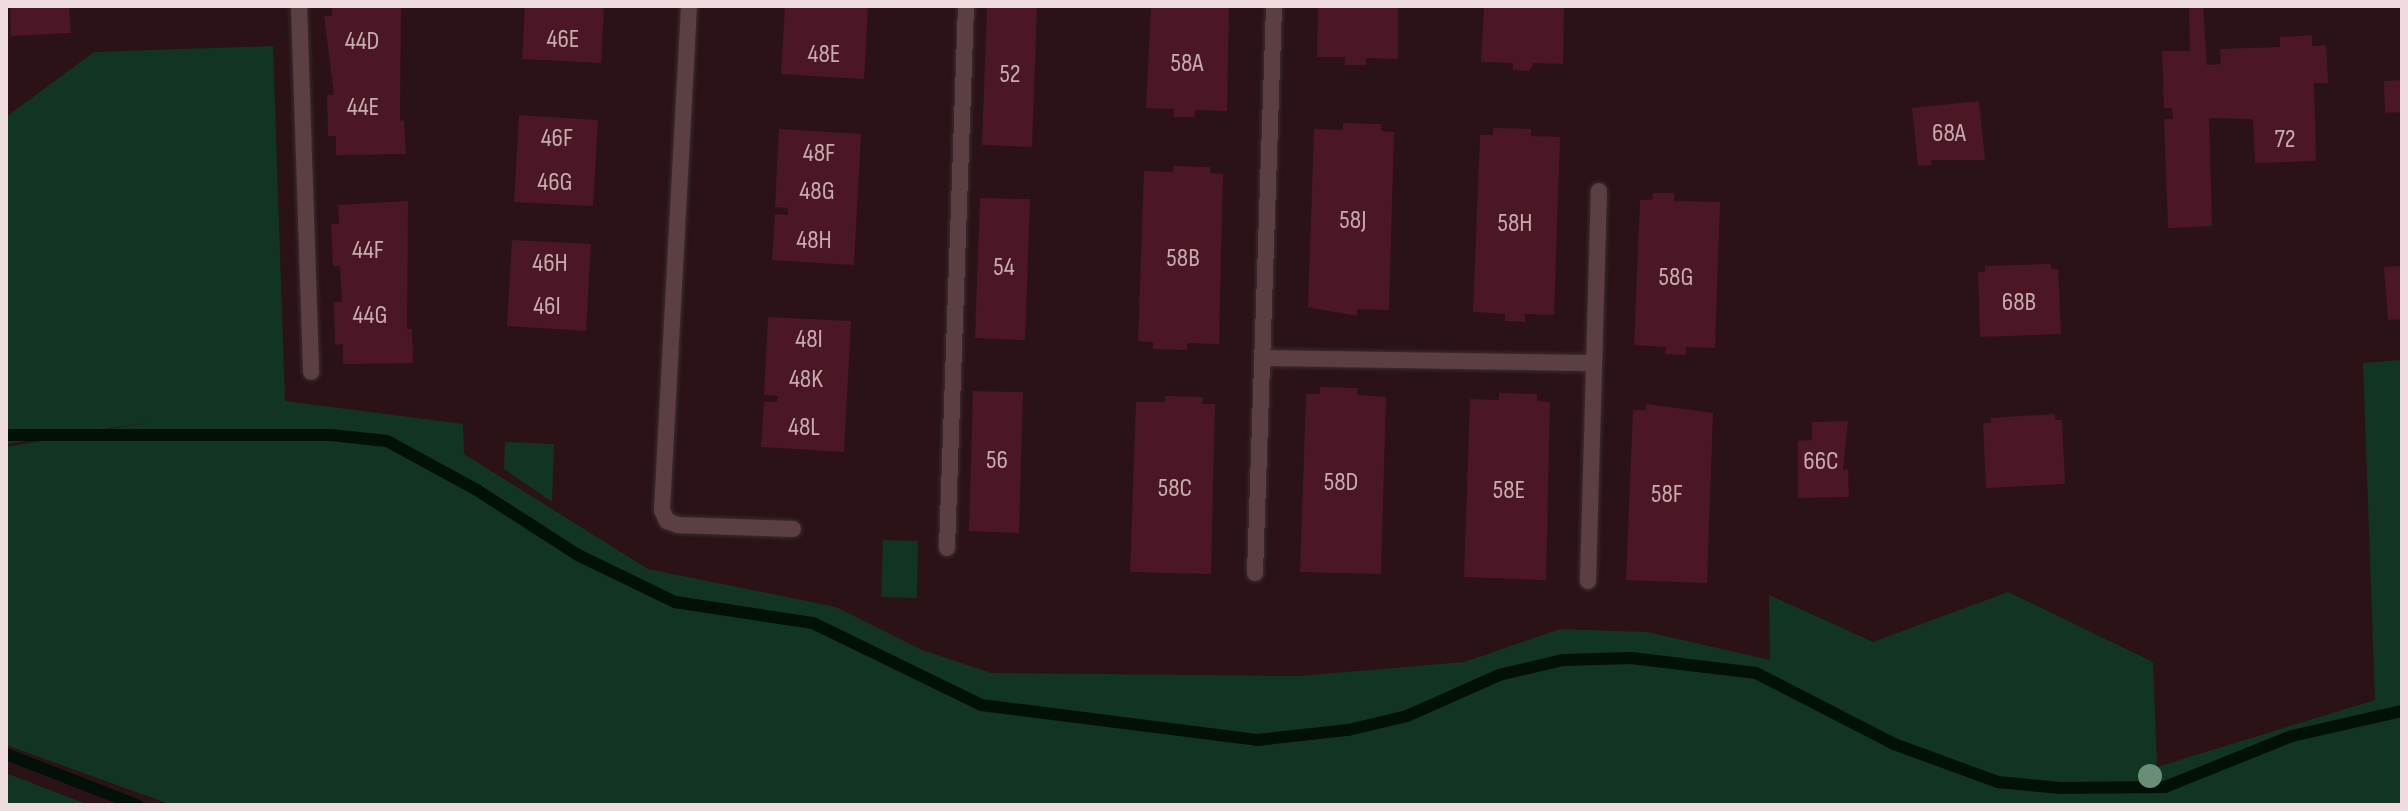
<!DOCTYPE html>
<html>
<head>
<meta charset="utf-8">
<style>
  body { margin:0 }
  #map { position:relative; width:2408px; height:811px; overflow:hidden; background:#2a1217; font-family:"Sofia Sans Condensed",sans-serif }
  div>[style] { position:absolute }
  .green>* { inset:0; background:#123423 }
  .stream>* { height:12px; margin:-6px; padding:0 6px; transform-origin:6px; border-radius:6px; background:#011108 }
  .building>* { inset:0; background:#4c1724 }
  .roads { filter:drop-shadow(0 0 2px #3d2d30) drop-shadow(0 0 2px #3d2d30) }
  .service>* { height:16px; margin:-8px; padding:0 8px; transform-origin:8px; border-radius:8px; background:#5b3f43 }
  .trees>* { width:24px; height:24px; margin:-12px; border-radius:50%; background:#688f76 }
  span { translate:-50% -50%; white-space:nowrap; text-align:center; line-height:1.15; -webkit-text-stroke:7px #2a1217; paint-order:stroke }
  .number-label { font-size:26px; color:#c6abb0 }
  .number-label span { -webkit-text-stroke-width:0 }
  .frame { position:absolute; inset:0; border:8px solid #eedcde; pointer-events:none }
</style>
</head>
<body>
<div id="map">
  <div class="green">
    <i style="clip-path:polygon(273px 46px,285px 401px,463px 424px,464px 454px,648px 569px,836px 607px,922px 650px,991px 673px,1299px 676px,1464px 662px,1560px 629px,1647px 632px,1770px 660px,1769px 595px,1873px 642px,2008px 592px,2153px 662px,2157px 767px,2375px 700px,2363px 363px,2402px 360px,2402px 805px,172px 805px,6px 745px,6px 447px,152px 422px,6px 444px,6px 117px,94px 52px)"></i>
    <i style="clip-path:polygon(505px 442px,554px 444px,552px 502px,504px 469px)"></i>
    <i style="clip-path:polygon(883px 540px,918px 541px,917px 598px,881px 597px)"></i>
    <i style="clip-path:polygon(6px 773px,89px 805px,6px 805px)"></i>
  </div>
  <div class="stream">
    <i style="left:6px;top:435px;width:325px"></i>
    <i style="left:331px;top:435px;width:56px;rotate:6.1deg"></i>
    <i style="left:387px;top:441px;width:102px;rotate:28.6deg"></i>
    <i style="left:477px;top:490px;width:120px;rotate:32.8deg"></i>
    <i style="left:578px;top:555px;width:108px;rotate:25.9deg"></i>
    <i style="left:675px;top:602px;width:140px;rotate:8.7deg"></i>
    <i style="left:813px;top:623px;width:187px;rotate:26deg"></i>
    <i style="left:981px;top:705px;width:278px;rotate:7.2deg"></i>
    <i style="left:1257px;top:740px;width:92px;rotate:-6.3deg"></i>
    <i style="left:1348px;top:730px;width:61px;rotate:-13.3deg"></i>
    <i style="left:1407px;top:716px;width:101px;rotate:-24deg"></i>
    <i style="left:1499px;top:675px;width:66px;rotate:-13.2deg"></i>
    <i style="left:1563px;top:660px;width:68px;rotate:-1.7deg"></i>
    <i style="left:1631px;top:658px;width:126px;rotate:6.8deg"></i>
    <i style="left:1756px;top:673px;width:155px;rotate:27.2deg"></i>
    <i style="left:1894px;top:744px;width:111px;rotate:20.1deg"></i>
    <i style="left:1998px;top:782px;width:62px;rotate:5.5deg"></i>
    <i style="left:2060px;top:788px;width:105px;rotate:-0.5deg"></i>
    <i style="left:2165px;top:787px;width:137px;rotate:-21.9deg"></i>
    <i style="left:2292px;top:736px;width:113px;rotate:-12.8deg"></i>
    <i style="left:6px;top:754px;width:141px;rotate:21.3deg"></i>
  </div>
  <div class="building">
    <i style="clip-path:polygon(10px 6px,69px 6px,71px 33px,11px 36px)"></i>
    <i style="clip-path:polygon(332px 6px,401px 6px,400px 121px,404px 120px,406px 154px,336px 155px,336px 136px,328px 136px,327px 95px,334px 95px,324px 16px,332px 16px)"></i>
    <i style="clip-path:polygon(525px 6px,604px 6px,601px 63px,522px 59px)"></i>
    <i style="clip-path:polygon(785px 6px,868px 6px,864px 79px,781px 74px)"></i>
    <i style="clip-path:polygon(987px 6px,1037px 6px,1032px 147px,982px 145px)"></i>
    <i style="clip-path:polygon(1151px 6px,1229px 6px,1227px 111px,1195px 110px,1194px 117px,1174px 117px,1174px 109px,1146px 108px)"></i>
    <i style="clip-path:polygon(1318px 6px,1398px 6px,1398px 59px,1366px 58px,1366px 65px,1345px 65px,1345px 57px,1317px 57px)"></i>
    <i style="clip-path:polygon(1484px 6px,1564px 6px,1563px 64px,1534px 63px,1529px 71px,1513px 70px,1513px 63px,1481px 62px)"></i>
    <i style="clip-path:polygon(2189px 6px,2203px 6px,2207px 65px,2221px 64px,2220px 49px,2280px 47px,2280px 37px,2312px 35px,2312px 46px,2326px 45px,2328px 83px,2314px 83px,2316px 161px,2255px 163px,2253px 119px,2209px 118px,2212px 226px,2168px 228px,2164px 119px,2173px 119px,2172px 108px,2164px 108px,2162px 51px,2190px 51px)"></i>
    <i style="clip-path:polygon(2402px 80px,2402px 112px,2385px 113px,2384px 81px)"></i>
    <i style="clip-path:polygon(1979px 101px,1985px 160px,1931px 160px,1932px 165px,1918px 166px,1912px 108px)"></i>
    <i style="clip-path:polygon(519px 115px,598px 120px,593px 206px,514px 202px)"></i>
    <i style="clip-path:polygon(1343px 123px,1381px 124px,1381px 131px,1394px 132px,1389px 310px,1357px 309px,1357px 316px,1308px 307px,1314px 129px,1343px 130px)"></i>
    <i style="clip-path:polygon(1493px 128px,1531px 129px,1531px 136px,1560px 137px,1554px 315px,1525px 314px,1525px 322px,1505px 321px,1505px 314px,1473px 312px,1480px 135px,1493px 135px)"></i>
    <i style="clip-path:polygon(779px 129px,861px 134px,854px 265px,772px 260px,775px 214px,788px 215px,788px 208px,775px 207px)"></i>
    <i style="clip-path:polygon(1173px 166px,1210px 167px,1210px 173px,1223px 174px,1219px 344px,1187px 343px,1187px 350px,1153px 349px,1153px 342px,1138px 341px,1144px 171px,1173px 172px)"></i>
    <i style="clip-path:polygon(1653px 193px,1674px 193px,1674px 201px,1720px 202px,1715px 348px,1686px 347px,1686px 355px,1665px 354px,1666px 347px,1634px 345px,1640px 200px,1652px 200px)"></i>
    <i style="clip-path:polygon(980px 198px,1030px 199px,1025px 340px,975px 338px)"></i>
    <i style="clip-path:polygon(408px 201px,407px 329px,412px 329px,413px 363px,343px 364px,343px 344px,335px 345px,334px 302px,342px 302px,340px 266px,333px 266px,331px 224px,339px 224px,338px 205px)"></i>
    <i style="clip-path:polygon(512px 240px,591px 244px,586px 331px,507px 326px)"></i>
    <i style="clip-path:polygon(2051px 264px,2051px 269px,2058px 269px,2061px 334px,1980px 337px,1978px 272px,1985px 272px,1985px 266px)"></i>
    <i style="clip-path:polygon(2402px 266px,2402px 319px,2388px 320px,2384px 267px)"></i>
    <i style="clip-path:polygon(768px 317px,851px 321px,844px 452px,761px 447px,764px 402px,777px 402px,778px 396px,764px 395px)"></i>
    <i style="clip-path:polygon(1320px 387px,1358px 388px,1357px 395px,1386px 397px,1381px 574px,1300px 572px,1306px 394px,1320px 394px)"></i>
    <i style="clip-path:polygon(973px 391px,1023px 392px,1019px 533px,969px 531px)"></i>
    <i style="clip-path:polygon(1499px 393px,1537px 394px,1537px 401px,1550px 402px,1546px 580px,1464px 577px,1470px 399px,1499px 400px)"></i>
    <i style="clip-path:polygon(1165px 396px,1203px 397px,1202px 404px,1215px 404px,1211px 574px,1130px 572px,1136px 402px,1165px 402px)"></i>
    <i style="clip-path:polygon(1646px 404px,1713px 413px,1707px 583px,1626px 580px,1633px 410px,1646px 410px)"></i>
    <i style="clip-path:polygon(2055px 414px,2055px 420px,2062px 420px,2065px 484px,1986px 488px,1983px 423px,1991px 423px,1991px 418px)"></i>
    <i style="clip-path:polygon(1848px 421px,1843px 470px,1848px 469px,1849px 497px,1798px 498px,1798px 441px,1812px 440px,1812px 422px)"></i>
  </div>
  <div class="roads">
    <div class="service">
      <i style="left:299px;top:6px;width:366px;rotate:88.1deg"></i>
      <i style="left:689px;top:6px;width:505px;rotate:93.07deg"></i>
      <i style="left:662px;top:510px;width:12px;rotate:66deg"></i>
      <i style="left:667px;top:521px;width:12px;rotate:20deg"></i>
      <i style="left:678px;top:525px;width:115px;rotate:2deg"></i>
      <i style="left:1265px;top:358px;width:329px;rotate:0.9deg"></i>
      <i style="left:947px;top:548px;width:542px;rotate:-87.99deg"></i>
      <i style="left:1255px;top:573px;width:567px;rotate:-88.08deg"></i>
      <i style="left:1588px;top:581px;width:390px;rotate:-88.4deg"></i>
    </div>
  </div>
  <div class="trees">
    <i style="left:2150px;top:776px"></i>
  </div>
  <div class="number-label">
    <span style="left:563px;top:40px">46E</span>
    <span style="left:362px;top:42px">44D</span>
    <span style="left:824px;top:55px">48E</span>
    <span style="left:1187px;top:64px">58A</span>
    <span style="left:1010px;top:75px">52</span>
    <span style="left:363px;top:108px">44E</span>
    <span style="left:1949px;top:134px">68A</span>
    <span style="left:557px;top:139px">46F</span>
    <span style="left:2285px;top:140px">72</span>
    <span style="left:819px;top:154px">48F</span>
    <span style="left:555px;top:183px">46G</span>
    <span style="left:817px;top:192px">48G</span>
    <span style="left:1353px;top:221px">58J</span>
    <span style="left:1515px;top:224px">58H</span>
    <span style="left:814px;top:241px">48H</span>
    <span style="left:368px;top:251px">44F</span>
    <span style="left:1183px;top:259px">58B</span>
    <span style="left:550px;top:264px">46H</span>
    <span style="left:1004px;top:268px">54</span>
    <span style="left:1676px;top:278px">58G</span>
    <span style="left:2019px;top:303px">68B</span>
    <span style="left:547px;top:307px">46I</span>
    <span style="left:370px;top:316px">44G</span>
    <span style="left:809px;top:340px">48I</span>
    <span style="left:806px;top:380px">48K</span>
    <span style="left:804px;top:428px">48L</span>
    <span style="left:997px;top:461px">56</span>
    <span style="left:1821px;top:462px">66C</span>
    <span style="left:1341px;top:483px">58D</span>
    <span style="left:1175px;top:489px">58C</span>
    <span style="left:1509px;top:491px">58E</span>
    <span style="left:1667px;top:495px">58F</span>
  </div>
  <div class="frame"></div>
</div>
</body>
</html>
